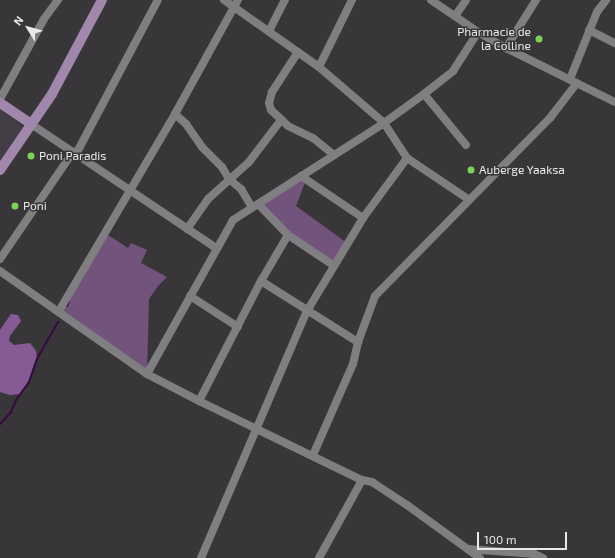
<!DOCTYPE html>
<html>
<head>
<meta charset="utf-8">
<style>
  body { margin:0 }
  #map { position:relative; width:615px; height:558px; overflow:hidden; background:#383638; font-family:"Exo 2",sans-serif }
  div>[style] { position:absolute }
  .built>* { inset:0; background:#433d45 }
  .green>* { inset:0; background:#71537c }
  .forest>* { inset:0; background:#865b95 }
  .stream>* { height:2px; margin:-1px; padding:0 1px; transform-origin:1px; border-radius:1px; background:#340a40 }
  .minor>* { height:8px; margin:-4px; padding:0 4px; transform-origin:4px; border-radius:4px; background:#7f7e80 }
  .major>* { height:10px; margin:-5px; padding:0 5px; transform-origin:5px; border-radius:5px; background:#a187ab }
  .dots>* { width:11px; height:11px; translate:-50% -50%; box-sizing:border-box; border:2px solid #383638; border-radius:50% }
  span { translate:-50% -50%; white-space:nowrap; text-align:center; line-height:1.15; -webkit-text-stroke:3px #383638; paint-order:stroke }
  .poi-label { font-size:12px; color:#e9e8e9 }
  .right { translate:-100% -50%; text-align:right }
  .left { translate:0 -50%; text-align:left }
  .north { position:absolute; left:8px; top:8px; width:40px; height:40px; -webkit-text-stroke:3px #383638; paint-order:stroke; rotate:307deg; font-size:11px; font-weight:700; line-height:16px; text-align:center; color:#e9e8e9 }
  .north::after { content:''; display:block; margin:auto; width:14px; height:18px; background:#e9e8e9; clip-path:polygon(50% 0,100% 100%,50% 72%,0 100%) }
  .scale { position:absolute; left:477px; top:532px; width:90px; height:18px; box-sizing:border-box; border:2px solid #e9e8e9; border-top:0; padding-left:5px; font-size:12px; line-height:14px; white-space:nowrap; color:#e9e8e9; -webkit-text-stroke:3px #383638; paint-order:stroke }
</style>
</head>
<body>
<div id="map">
  <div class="built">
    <i style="clip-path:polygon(0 110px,24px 127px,0 163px)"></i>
  </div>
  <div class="green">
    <i style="clip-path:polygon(301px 176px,306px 180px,296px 206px,347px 243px,332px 264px,288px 235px,258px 204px)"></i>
    <i style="clip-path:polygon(105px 233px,128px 248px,131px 243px,147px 250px,141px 263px,167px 277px,158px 286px,149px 299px,147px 374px,59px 311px)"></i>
  </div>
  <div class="forest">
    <i style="clip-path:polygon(11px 314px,18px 315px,21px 321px,10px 336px,9px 341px,14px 345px,30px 343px,36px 351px,37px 359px,33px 371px,29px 382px,20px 394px,10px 395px,0 392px,0 330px)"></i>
  </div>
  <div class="stream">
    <i style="left:67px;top:306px;width:5px;rotate:-68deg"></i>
    <i style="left:0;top:424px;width:16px;rotate:-47deg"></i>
    <i style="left:11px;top:412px;width:13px;rotate:-67deg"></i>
    <i style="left:16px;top:400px;width:22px;rotate:-54deg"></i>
    <i style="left:29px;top:382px;width:24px;rotate:-71deg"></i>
    <i style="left:37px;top:359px;width:43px;rotate:-60.4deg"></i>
  </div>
  <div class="minor">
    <i style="left:224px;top:0;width:116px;rotate:35.2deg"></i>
    <i style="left:319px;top:67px;width:86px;rotate:40.7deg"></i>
    <i style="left:384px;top:123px;width:42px;rotate:56.7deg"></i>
    <i style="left:407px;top:158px;width:73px;rotate:33.9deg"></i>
    <i style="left:431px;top:0;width:57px;rotate:34.2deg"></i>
    <i style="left:478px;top:32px;width:32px;rotate:30deg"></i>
    <i style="left:506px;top:48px;width:122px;rotate:26.4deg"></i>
    <i style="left:455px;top:16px;width:19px;rotate:-55deg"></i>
    <i style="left:589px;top:30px;width:29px;rotate:27deg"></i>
    <i style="left:269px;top:31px;width:35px;rotate:-63deg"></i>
    <i style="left:506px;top:48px;width:57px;rotate:-58deg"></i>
    <i style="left:298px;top:52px;width:48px;rotate:123deg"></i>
    <i style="left:272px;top:92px;width:11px;rotate:105deg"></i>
    <i style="left:269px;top:103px;width:7px;rotate:74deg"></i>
    <i style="left:271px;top:110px;width:23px;rotate:43deg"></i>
    <i style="left:288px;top:126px;width:28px;rotate:26deg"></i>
    <i style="left:313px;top:138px;width:27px;rotate:39deg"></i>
    <i style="left:319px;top:67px;width:75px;rotate:-63.8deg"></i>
    <i style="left:570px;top:79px;width:72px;rotate:-68.1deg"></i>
    <i style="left:597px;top:12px;width:15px;rotate:-53deg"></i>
    <i style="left:424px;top:94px;width:66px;rotate:50.5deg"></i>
    <i style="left:0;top:99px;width:91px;rotate:-61.2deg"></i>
    <i style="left:44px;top:19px;width:24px;rotate:-54deg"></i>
    <i style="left:175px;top:114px;width:15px;rotate:42deg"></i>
    <i style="left:186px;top:124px;width:28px;rotate:55deg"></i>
    <i style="left:202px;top:147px;width:28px;rotate:45deg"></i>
    <i style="left:222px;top:167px;width:14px;rotate:60deg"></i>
    <i style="left:229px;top:179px;width:16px;rotate:40deg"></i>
    <i style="left:241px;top:189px;width:21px;rotate:59deg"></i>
    <i style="left:31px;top:124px;width:223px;rotate:33.8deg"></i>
    <i style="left:76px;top:154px;width:174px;rotate:-62deg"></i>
    <i style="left:301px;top:176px;width:75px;rotate:34.1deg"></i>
    <i style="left:258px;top:204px;width:43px;rotate:45.9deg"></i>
    <i style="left:288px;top:235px;width:54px;rotate:33.7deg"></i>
    <i style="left:187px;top:229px;width:37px;rotate:-55deg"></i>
    <i style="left:208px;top:199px;width:55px;rotate:-42.1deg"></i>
    <i style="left:249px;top:162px;width:53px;rotate:-52.7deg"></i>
    <i style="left:0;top:259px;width:130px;rotate:-55.7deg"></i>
    <i style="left:0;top:271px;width:179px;rotate:35deg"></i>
    <i style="left:147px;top:374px;width:59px;rotate:27.4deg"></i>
    <i style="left:199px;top:401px;width:181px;rotate:25.9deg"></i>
    <i style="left:362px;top:480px;width:10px;rotate:11deg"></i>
    <i style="left:372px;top:482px;width:42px;rotate:33.3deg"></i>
    <i style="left:407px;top:505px;width:90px;rotate:36deg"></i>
    <i style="left:261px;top:281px;width:115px;rotate:32.2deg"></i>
    <i style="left:190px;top:296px;width:57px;rotate:32.9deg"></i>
    <i style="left:59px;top:311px;width:229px;rotate:-59.5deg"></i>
    <i style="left:175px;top:114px;width:130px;rotate:-61.1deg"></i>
    <i style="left:147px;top:374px;width:176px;rotate:-60.8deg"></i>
    <i style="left:233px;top:220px;width:179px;rotate:-32.7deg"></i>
    <i style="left:384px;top:123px;width:49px;rotate:-35.9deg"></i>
    <i style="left:424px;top:94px;width:37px;rotate:-38deg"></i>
    <i style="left:453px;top:71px;width:46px;rotate:-57.3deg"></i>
    <i style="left:199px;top:401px;width:135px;rotate:-62.7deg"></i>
    <i style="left:261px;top:281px;width:53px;rotate:-59.6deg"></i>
    <i style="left:313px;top:455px;width:99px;rotate:-66.3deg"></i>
    <i style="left:353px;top:364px;width:23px;rotate:-77deg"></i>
    <i style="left:358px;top:342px;width:49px;rotate:-69.7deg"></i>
    <i style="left:375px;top:296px;width:250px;rotate:-45.5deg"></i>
    <i style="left:550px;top:118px;width:44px;rotate:-52.4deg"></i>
    <i style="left:468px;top:549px;width:66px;rotate:4.3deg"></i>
    <i style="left:534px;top:554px;width:10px;rotate:24deg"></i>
    <i style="left:201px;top:558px;width:269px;rotate:-66.8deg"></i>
    <i style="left:307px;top:311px;width:109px;rotate:-58.9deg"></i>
    <i style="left:363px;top:218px;width:74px;rotate:-53.7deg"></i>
    <i style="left:319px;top:558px;width:89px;rotate:-61.1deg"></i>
  </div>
  <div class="major">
    <i style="left:0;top:103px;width:37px;rotate:34deg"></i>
    <i style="left:0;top:170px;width:92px;rotate:-55.6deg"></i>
    <i style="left:52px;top:94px;width:106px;rotate:-62deg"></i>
  </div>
  <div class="dots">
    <i style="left:539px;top:39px;background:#7dd154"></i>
    <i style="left:31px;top:156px;background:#7dd154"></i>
    <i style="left:471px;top:170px;background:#7dd154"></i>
    <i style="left:15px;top:206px;background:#7dd154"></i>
  </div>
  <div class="poi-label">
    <span class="right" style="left:531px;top:39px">Pharmacie de<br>la Colline</span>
    <span class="left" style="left:39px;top:156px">Poni Paradis</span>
    <span class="left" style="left:479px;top:170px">Auberge Yaaksa</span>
    <span class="left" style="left:23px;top:206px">Poni</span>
  </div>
  <div class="north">N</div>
  <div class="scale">100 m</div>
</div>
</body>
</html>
